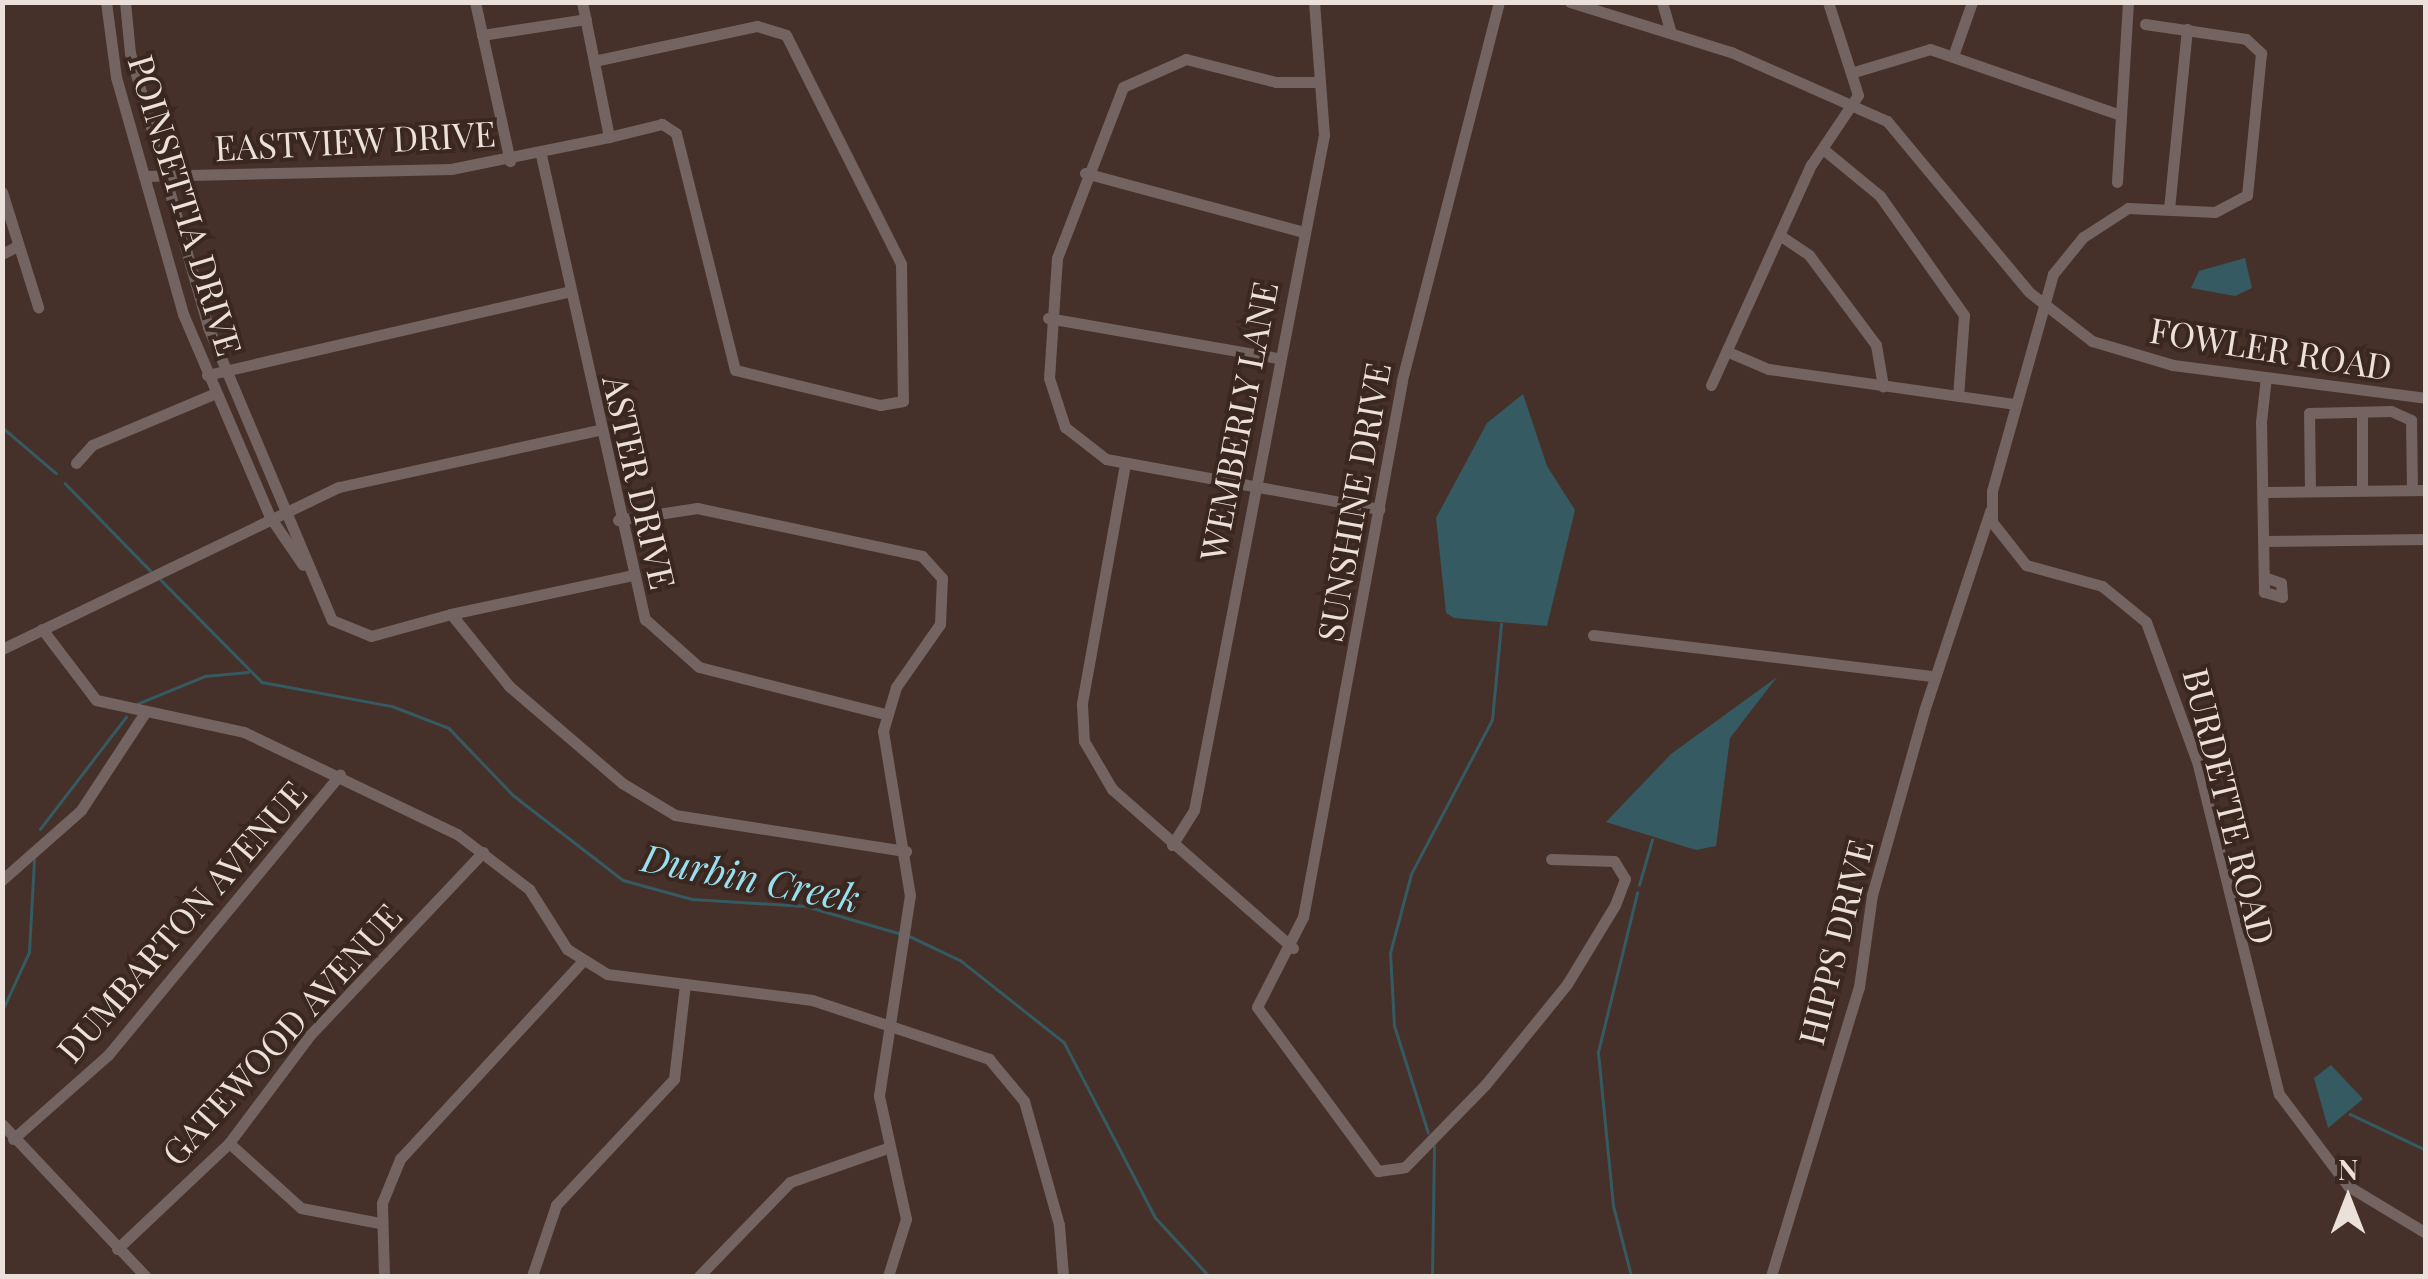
<!DOCTYPE html>
<html>
<head>
<meta charset="utf-8">
<style>
  body { margin:0 }
  #map { position:relative; width:2428px; height:1279px; overflow:hidden; background:#453129; font-family:"Playfair Display",serif }
  div>[style] { position:absolute }
  .water>* { inset:0; background:#355a62 }
  .stream>* { height:2.5px; margin:-1.25px; padding:0 1.25px; transform-origin:1.25px; border-radius:1.25px; background:#355a62 }
  .minor>* { height:11px; margin:-5.5px; padding:0 5.5px; transform-origin:5.5px; border-radius:5.5px; background:#736462 }
  span { translate:-50% -50%; white-space:nowrap; text-align:center; line-height:1.15; -webkit-text-stroke:8px #3a271f; paint-order:stroke }
  .street-label { font-size:35px; color:#ece0da }
  .water-label { font-size:38px; color:#98dfef; font-style:italic }
  .frame { position:absolute; inset:0; border:5px solid #ece0da; pointer-events:none }
  .north { position:absolute; left:2298px; top:1149px; width:100px; height:100px; -webkit-text-stroke:8px #3a271f; paint-order:stroke; rotate:0deg; font-size:28px; font-weight:700; line-height:40px; text-align:center; color:#ece0da }
  .north::after { content:''; display:block; margin:auto; width:35px; height:45px; background:#ece0da; clip-path:polygon(50% 0,100% 100%,50% 72%,0 100%) }
</style>
</head>
<body>
<div id="map">
  <div class="water">
    <i style="clip-path:polygon(2245px 258px,2252px 288px,2235px 296px,2191px 288px,2199px 271px)"></i>
    <i style="clip-path:polygon(1523px 394px,1547px 466px,1575px 510px,1547px 626px,1454px 618px,1446px 613px,1436px 518px,1487px 423px)"></i>
    <i style="clip-path:polygon(1777px 677px,1730px 738px,1716px 846px,1696px 850px,1606px 822px,1671px 754px)"></i>
    <i style="clip-path:polygon(2331px 1065px,2363px 1099px,2328px 1128px,2314px 1078px)"></i>
  </div>
  <div class="stream">
    <i style="left:2px;top:427px;width:71px;rotate:40.4deg"></i>
    <i style="left:65px;top:483px;width:122px;rotate:45.7deg"></i>
    <i style="left:161px;top:580px;width:144px;rotate:45.3deg"></i>
    <i style="left:262px;top:682px;width:132px;rotate:10.5deg"></i>
    <i style="left:392px;top:706px;width:61px;rotate:21.1deg"></i>
    <i style="left:449px;top:728px;width:93px;rotate:46.3deg"></i>
    <i style="left:513px;top:795px;width:139px;rotate:37.7deg"></i>
    <i style="left:623px;top:880px;width:72px;rotate:15.4deg"></i>
    <i style="left:692px;top:899px;width:114px;rotate:3.5deg"></i>
    <i style="left:806px;top:906px;width:100px;rotate:16.3deg"></i>
    <i style="left:137px;top:704px;width:74px;rotate:-22.4deg"></i>
    <i style="left:205px;top:676px;width:43px;rotate:-5.3deg"></i>
    <i style="left:40px;top:829px;width:141px;rotate:-52.5deg"></i>
    <i style="left:1639px;top:885px;width:47px;rotate:-73.9deg"></i>
    <i style="left:909px;top:936px;width:56px;rotate:25.2deg"></i>
    <i style="left:960px;top:960px;width:132px;rotate:38.3deg"></i>
    <i style="left:1064px;top:1042px;width:197px;rotate:62.5deg"></i>
    <i style="left:1155px;top:1217px;width:80px;rotate:47.5deg"></i>
    <i style="left:2px;top:1011px;width:65px;rotate:-65.4deg"></i>
    <i style="left:29px;top:952px;width:92px;rotate:-86.9deg"></i>
    <i style="left:2350px;top:1114px;width:84px;rotate:25.3deg"></i>
    <i style="left:1428px;top:1133px;width:112px;rotate:-107.6deg"></i>
    <i style="left:1394px;top:1026px;width:73px;rotate:-93.1deg"></i>
    <i style="left:1390px;top:953px;width:82px;rotate:-75.1deg"></i>
    <i style="left:1411px;top:874px;width:174px;rotate:-62.3deg"></i>
    <i style="left:1492px;top:720px;width:96px;rotate:-84.6deg"></i>
    <i style="left:1432px;top:1276px;width:129px;rotate:-89.1deg"></i>
    <i style="left:1631px;top:1276px;width:72px;rotate:-104.4deg"></i>
    <i style="left:1613px;top:1206px;width:155px;rotate:-95.6deg"></i>
    <i style="left:1598px;top:1052px;width:164px;rotate:-76.2deg"></i>
  </div>
  <div class="minor">
    <i style="left:106px;top:2px;width:76px;rotate:82.4deg"></i>
    <i style="left:116px;top:77px;width:246px;rotate:74.2deg"></i>
    <i style="left:183px;top:314px;width:221px;rotate:66.8deg"></i>
    <i style="left:270px;top:517px;width:58px;rotate:55.5deg"></i>
    <i style="left:125px;top:2px;width:51px;rotate:84.4deg"></i>
    <i style="left:130px;top:53px;width:285px;rotate:74.1deg"></i>
    <i style="left:208px;top:327px;width:318px;rotate:67.1deg"></i>
    <i style="left:332px;top:620px;width:42px;rotate:22.3deg"></i>
    <i style="left:371px;top:636px;width:83px;rotate:-15.4deg"></i>
    <i style="left:451px;top:614px;width:92px;rotate:51.1deg"></i>
    <i style="left:509px;top:686px;width:149px;rotate:40.6deg"></i>
    <i style="left:622px;top:783px;width:62px;rotate:31.1deg"></i>
    <i style="left:675px;top:815px;width:234px;rotate:8.9deg"></i>
    <i style="left:475px;top:2px;width:163px;rotate:77.6deg"></i>
    <i style="left:1499px;top:2px;width:391px;rotate:104.4deg"></i>
    <i style="left:1402px;top:381px;width:545px;rotate:100.46deg"></i>
    <i style="left:1303px;top:917px;width:101px;rotate:117.1deg"></i>
    <i style="left:1257px;top:1007px;width:204px;rotate:53.6deg"></i>
    <i style="left:1378px;top:1171px;width:27px;rotate:-8deg"></i>
    <i style="left:1405px;top:1167px;width:115px;rotate:-45.7deg"></i>
    <i style="left:1485px;top:1085px;width:130px;rotate:-50.9deg"></i>
    <i style="left:1567px;top:984px;width:92px;rotate:-58.7deg"></i>
    <i style="left:1615px;top:905px;width:28px;rotate:-69deg"></i>
    <i style="left:1625px;top:879px;width:21px;rotate:-121deg"></i>
    <i style="left:1614px;top:861px;width:63px;rotate:-178.2deg"></i>
    <i style="left:1570px;top:2px;width:169px;rotate:17.3deg"></i>
    <i style="left:1731px;top:52px;width:171px;rotate:23.9deg"></i>
    <i style="left:1887px;top:121px;width:222px;rotate:50.3deg"></i>
    <i style="left:2029px;top:292px;width:80px;rotate:37.9deg"></i>
    <i style="left:2092px;top:341px;width:84px;rotate:16.5deg"></i>
    <i style="left:2173px;top:365px;width:255px;rotate:7.4deg"></i>
    <i style="left:1662px;top:2px;width:29px;rotate:74deg"></i>
    <i style="left:2145px;top:24px;width:102px;rotate:8.4deg"></i>
    <i style="left:2246px;top:39px;width:21px;rotate:43deg"></i>
    <i style="left:2261px;top:53px;width:143px;rotate:95.6deg"></i>
    <i style="left:2247px;top:195px;width:36px;rotate:152deg"></i>
    <i style="left:2215px;top:212px;width:87px;rotate:-177.4deg"></i>
    <i style="left:2128px;top:208px;width:54px;rotate:147.2deg"></i>
    <i style="left:2083px;top:237px;width:48px;rotate:129deg"></i>
    <i style="left:2053px;top:274px;width:225px;rotate:105.7deg"></i>
    <i style="left:1992px;top:491px;width:31px;rotate:90deg"></i>
    <i style="left:1992px;top:522px;width:55px;rotate:51.7deg"></i>
    <i style="left:2026px;top:565px;width:79px;rotate:15.4deg"></i>
    <i style="left:2102px;top:586px;width:57px;rotate:39.3deg"></i>
    <i style="left:2146px;top:622px;width:148px;rotate:69.9deg"></i>
    <i style="left:2197px;top:761px;width:343px;rotate:76.2deg"></i>
    <i style="left:2279px;top:1094px;width:115px;rotate:53.1deg"></i>
    <i style="left:2348px;top:1186px;width:91px;rotate:31.1deg"></i>
    <i style="left:482px;top:35px;width:105px;rotate:-8.7deg"></i>
    <i style="left:1953px;top:56px;width:57px;rotate:-70.6deg"></i>
    <i style="left:594px;top:61px;width:167px;rotate:-12.1deg"></i>
    <i style="left:757px;top:26px;width:30px;rotate:17deg"></i>
    <i style="left:786px;top:35px;width:256px;rotate:63.3deg"></i>
    <i style="left:901px;top:264px;width:137px;rotate:89.2deg"></i>
    <i style="left:903px;top:401px;width:23px;rotate:170deg"></i>
    <i style="left:880px;top:405px;width:149px;rotate:-166.4deg"></i>
    <i style="left:735px;top:370px;width:244px;rotate:-104deg"></i>
    <i style="left:676px;top:133px;width:17px;rotate:-147deg"></i>
    <i style="left:662px;top:124px;width:55px;rotate:166.2deg"></i>
    <i style="left:1854px;top:72px;width:79px;rotate:-16.8deg"></i>
    <i style="left:1930px;top:49px;width:202px;rotate:19.1deg"></i>
    <i style="left:1320px;top:82px;width:44px;rotate:180deg"></i>
    <i style="left:1276px;top:82px;width:93px;rotate:-165.7deg"></i>
    <i style="left:1186px;top:59px;width:69px;rotate:156deg"></i>
    <i style="left:1123px;top:87px;width:183px;rotate:111.1deg"></i>
    <i style="left:1057px;top:258px;width:120px;rotate:93.8deg"></i>
    <i style="left:1049px;top:378px;width:52px;rotate:71.9deg"></i>
    <i style="left:1065px;top:427px;width:52px;rotate:38deg"></i>
    <i style="left:1106px;top:459px;width:278px;rotate:10.4deg"></i>
    <i style="left:1823px;top:149px;width:74px;rotate:39.5deg"></i>
    <i style="left:1880px;top:196px;width:146px;rotate:54.8deg"></i>
    <i style="left:1964px;top:315px;width:81px;rotate:94.2deg"></i>
    <i style="left:541px;top:155px;width:476px;rotate:77.4deg"></i>
    <i style="left:645px;top:619px;width:72px;rotate:41.6deg"></i>
    <i style="left:699px;top:667px;width:192px;rotate:14.2deg"></i>
    <i style="left:1085px;top:173px;width:226px;rotate:15.1deg"></i>
    <i style="left:144px;top:176px;width:307px;rotate:-1.3deg"></i>
    <i style="left:451px;top:169px;width:161px;rotate:-11.4deg"></i>
    <i style="left:609px;top:137px;width:138px;rotate:-101.3deg"></i>
    <i style="left:2117px;top:182px;width:180px;rotate:-86.5deg"></i>
    <i style="left:2px;top:192px;width:121px;rotate:72.6deg"></i>
    <i style="left:2169px;top:209px;width:181px;rotate:-84.3deg"></i>
    <i style="left:1781px;top:236px;width:34px;rotate:34deg"></i>
    <i style="left:1809px;top:255px;width:112px;rotate:53.3deg"></i>
    <i style="left:1876px;top:345px;width:42px;rotate:80.3deg"></i>
    <i style="left:2px;top:254px;width:17px;rotate:-28deg"></i>
    <i style="left:1048px;top:318px;width:232px;rotate:9.9deg"></i>
    <i style="left:1733px;top:354px;width:39px;rotate:23deg"></i>
    <i style="left:1769px;top:369px;width:249px;rotate:8.1deg"></i>
    <i style="left:207px;top:375px;width:373px;rotate:-13deg"></i>
    <i style="left:1711px;top:385px;width:242px;rotate:-65.6deg"></i>
    <i style="left:1811px;top:165px;width:84px;rotate:-56.1deg"></i>
    <i style="left:1858px;top:95px;width:98px;rotate:-107.9deg"></i>
    <i style="left:2362px;top:412px;width:78px;rotate:90deg"></i>
    <i style="left:76px;top:463px;width:24px;rotate:-48deg"></i>
    <i style="left:92px;top:445px;width:134px;rotate:-22.8deg"></i>
    <i style="left:1125px;top:464px;width:244px;rotate:100.2deg"></i>
    <i style="left:1082px;top:704px;width:37px;rotate:87deg"></i>
    <i style="left:1084px;top:741px;width:56px;rotate:59.7deg"></i>
    <i style="left:1112px;top:789px;width:241px;rotate:41.3deg"></i>
    <i style="left:2310px;top:491px;width:78px;rotate:-90.7deg"></i>
    <i style="left:2309px;top:413px;width:82px;rotate:-1.4deg"></i>
    <i style="left:2391px;top:411px;width:22px;rotate:24deg"></i>
    <i style="left:2411px;top:420px;width:70px;rotate:89.2deg"></i>
    <i style="left:2263px;top:492px;width:163px;rotate:-0.7deg"></i>
    <i style="left:618px;top:520px;width:80px;rotate:-8.6deg"></i>
    <i style="left:697px;top:508px;width:230px;rotate:12deg"></i>
    <i style="left:922px;top:556px;width:30px;rotate:48deg"></i>
    <i style="left:942px;top:578px;width:46px;rotate:92.5deg"></i>
    <i style="left:940px;top:624px;width:77px;rotate:124.9deg"></i>
    <i style="left:896px;top:687px;width:46px;rotate:106.5deg"></i>
    <i style="left:883px;top:731px;width:166px;rotate:80.7deg"></i>
    <i style="left:910px;top:895px;width:203px;rotate:98.8deg"></i>
    <i style="left:879px;top:1096px;width:126px;rotate:77.6deg"></i>
    <i style="left:906px;top:1219px;width:60px;rotate:107.5deg"></i>
    <i style="left:2264px;top:541px;width:162px;rotate:-0.7deg"></i>
    <i style="left:2264px;top:577px;width:18px;rotate:19deg"></i>
    <i style="left:2281px;top:583px;width:14px;rotate:86deg"></i>
    <i style="left:2282px;top:597px;width:19px;rotate:-164deg"></i>
    <i style="left:2264px;top:592px;width:170px;rotate:-91deg"></i>
    <i style="left:2261px;top:422px;width:45px;rotate:-83.7deg"></i>
    <i style="left:451px;top:614px;width:182px;rotate:-12.1deg"></i>
    <i style="left:42px;top:629px;width:89px;rotate:52.7deg"></i>
    <i style="left:96px;top:700px;width:151px;rotate:12.2deg"></i>
    <i style="left:244px;top:732px;width:236px;rotate:25.6deg"></i>
    <i style="left:457px;top:834px;width:91px;rotate:37.4deg"></i>
    <i style="left:529px;top:889px;width:71px;rotate:57.7deg"></i>
    <i style="left:567px;top:949px;width:47px;rotate:32deg"></i>
    <i style="left:607px;top:974px;width:207px;rotate:7.2deg"></i>
    <i style="left:812px;top:1000px;width:187px;rotate:18.4deg"></i>
    <i style="left:989px;top:1059px;width:55px;rotate:50.2deg"></i>
    <i style="left:1024px;top:1101px;width:129px;rotate:74.2deg"></i>
    <i style="left:1059px;top:1225px;width:51px;rotate:85.5deg"></i>
    <i style="left:1593px;top:635px;width:343px;rotate:6.9deg"></i>
    <i style="left:2px;top:649px;width:374px;rotate:-25.7deg"></i>
    <i style="left:339px;top:487px;width:265px;rotate:-12.4deg"></i>
    <i style="left:1172px;top:845px;width:41px;rotate:-57.8deg"></i>
    <i style="left:1194px;top:810px;width:687px;rotate:-79.1deg"></i>
    <i style="left:1324px;top:135px;width:133px;rotate:-94.3deg"></i>
    <i style="left:2px;top:880px;width:106px;rotate:-41.5deg"></i>
    <i style="left:81px;top:810px;width:115px;rotate:-56.7deg"></i>
    <i style="left:2px;top:1124px;width:209px;rotate:46.7deg"></i>
    <i style="left:13px;top:1139px;width:127px;rotate:-41.5deg"></i>
    <i style="left:108px;top:1055px;width:364px;rotate:-50.4deg"></i>
    <i style="left:229px;top:1143px;width:97px;rotate:42.1deg"></i>
    <i style="left:301px;top:1208px;width:80px;rotate:10.8deg"></i>
    <i style="left:117px;top:1249px;width:154px;rotate:-43.4deg"></i>
    <i style="left:229px;top:1143px;width:135px;rotate:-53.1deg"></i>
    <i style="left:310px;top:1035px;width:252px;rotate:-46.6deg"></i>
    <i style="left:384px;top:1276px;width:73px;rotate:-91.6deg"></i>
    <i style="left:382px;top:1203px;width:48px;rotate:-67.8deg"></i>
    <i style="left:400px;top:1159px;width:268px;rotate:-47.3deg"></i>
    <i style="left:532px;top:1276px;width:75px;rotate:-71.3deg"></i>
    <i style="left:556px;top:1205px;width:173px;rotate:-46.9deg"></i>
    <i style="left:674px;top:1079px;width:96px;rotate:-83.4deg"></i>
    <i style="left:699px;top:1276px;width:131px;rotate:-45.9deg"></i>
    <i style="left:790px;top:1182px;width:103px;rotate:-19.3deg"></i>
    <i style="left:1771px;top:1276px;width:302px;rotate:-73.1deg"></i>
    <i style="left:1859px;top:987px;width:93px;rotate:-82deg"></i>
    <i style="left:1872px;top:895px;width:191px;rotate:-74.2deg"></i>
    <i style="left:1924px;top:711px;width:211px;rotate:-71.7deg"></i>
  </div>
  <div class="street-label">
    <span style="left:355px;top:140px;rotate:-3deg">EASTVIEW DRIVE</span>
    <span style="left:186px;top:205px;rotate:73deg">POINSETTIA DRIVE</span>
    <span style="left:2271px;top:348px;rotate:9deg">FOWLER ROAD</span>
    <span style="left:1238px;top:421px;rotate:-79deg">WEMBERLY LANE</span>
    <span style="left:640px;top:482px;rotate:77deg">ASTER DRIVE</span>
    <span style="left:1353px;top:502px;rotate:-80deg">SUNSHINE DRIVE</span>
    <span style="left:2230px;top:806px;rotate:76deg">BURDETTE ROAD</span>
    <span style="left:181px;top:921px;rotate:-49deg">DUMBARTON AVENUE</span>
    <span style="left:1835px;top:942px;rotate:-76deg">HIPPS DRIVE</span>
    <span style="left:281px;top:1034px;rotate:-48deg">GATEWOOD AVENUE</span>
  </div>
  <div class="water-label">
    <span style="left:751px;top:877px;rotate:11deg">Durbin Creek</span>
  </div>
  <div class="frame"></div>
  <div class="north">N</div>
</div>
</body>
</html>
